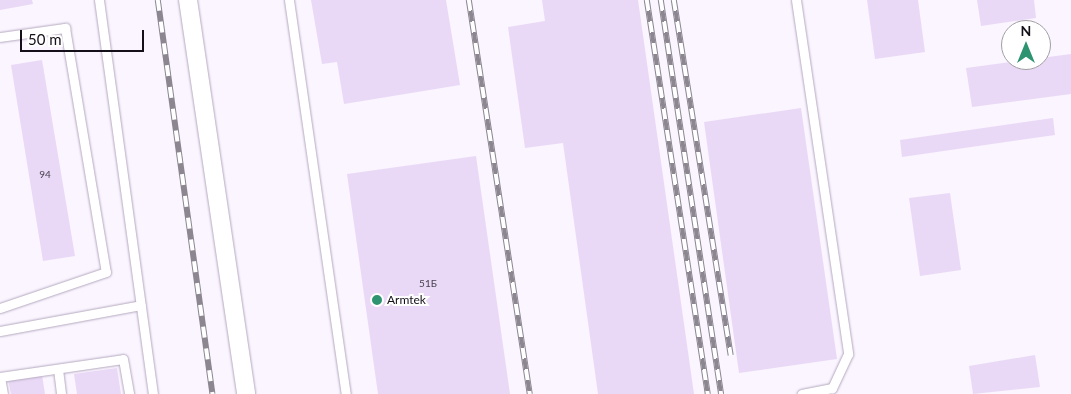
<!DOCTYPE html>
<html>
<head>
<meta charset="utf-8">
<style>
  body { margin:0 }
  #map { position:relative; width:1071px; height:394px; overflow:hidden; background:#faf5ff; font-family:Lato,sans-serif }
  div>[style] { position:absolute }
  .building>* { inset:0; background:#e9d9f6 }
  .roads { filter:drop-shadow(0 0 1px #b5a8bf) drop-shadow(0 0 1px #b5a8bf) }
  .lane>* { height:9px; margin:-4.5px; padding:0 4.5px; transform-origin:4.5px; border-radius:4.5px; background:#fff }
  .street>* { height:18px; margin:-9px; padding:0 9px; transform-origin:9px; border-radius:9px; background:#fff }
  .rail>* { height:5.5px; margin-top:-2.75px; transform-origin:0; background:repeating-linear-gradient(90deg,#fff 0 11px,#8b8690 0 22px); box-sizing:border-box; border-block:1px solid #8b8690 }
  .dots>* { width:14px; height:14px; translate:-50% -50%; box-sizing:border-box; border:2px solid #fff; border-radius:50% }
  span { translate:-50% -50%; white-space:nowrap; text-align:center; line-height:1.15; -webkit-text-stroke:4px #fff; paint-order:stroke }
  .number-label { font-size:10px; color:#494250 }
  .number-label span { -webkit-text-stroke-width:0 }
  .poi-label { font-size:12px; color:#140f18 }
  .left { translate:0 -50%; text-align:left }
  .north { position:absolute; left:1001px; top:20px; width:50px; height:50px; box-sizing:border-box; background:#fff; border:1px solid #a19fa3; border-radius:50%; rotate:0deg; font-size:14px; font-weight:700; line-height:20px; text-align:center; color:#140f18 }
  .north::after { content:''; display:block; margin:auto; width:18px; height:22px; background:#2d9370; clip-path:polygon(50% 0,100% 100%,50% 72%,0 100%) }
  .scale { position:absolute; left:20px; top:30px; width:124px; height:22px; box-sizing:border-box; border:2px solid #140f18; border-top:0; padding-left:6px; font-size:15px; line-height:18px; white-space:nowrap; color:#140f18; -webkit-text-stroke:4px #fff; paint-order:stroke }
</style>
</head>
<body>
<div id="map">
  <div class="building">
    <i style="clip-path:polygon(0 0,32px 0,33px 4px,0 10px)"></i>
    <i style="clip-path:polygon(311px 0,446px 0,460px 85px,344px 104px,337px 62px,322px 64px)"></i>
    <i style="clip-path:polygon(542px 0,638px 0,694px 394px,598px 394px,563px 143px,525px 148px,508px 27px,545px 21px)"></i>
    <i style="clip-path:polygon(867px 0,918px 0,925px 52px,875px 59px)"></i>
    <i style="clip-path:polygon(977px 0,1034px 0,1036px 18px,981px 26px)"></i>
    <i style="clip-path:polygon(1071px 54px,1071px 94px,972px 107px,966px 68px)"></i>
    <i style="clip-path:polygon(42px 60px,75px 256px,43px 261px,11px 65px)"></i>
    <i style="clip-path:polygon(801px 108px,837px 359px,739px 373px,704px 122px)"></i>
    <i style="clip-path:polygon(1053px 118px,1055px 135px,902px 157px,900px 140px)"></i>
    <i style="clip-path:polygon(476px 156px,510px 394px,378px 394px,347px 174px)"></i>
    <i style="clip-path:polygon(950px 193px,961px 270px,920px 276px,909px 198px)"></i>
    <i style="clip-path:polygon(1035px 355px,1040px 387px,973px 394px,969px 366px)"></i>
    <i style="clip-path:polygon(117px 368px,121px 394px,77px 394px,74px 374px)"></i>
    <i style="clip-path:polygon(42px 375px,45px 394px,11px 394px,8px 380px)"></i>
  </div>
  <div class="roads">
    <div class="lane">
      <i style="left:99px;top:0;width:398px;rotate:82.2deg"></i>
      <i style="left:289px;top:0;width:398px;rotate:81.8deg"></i>
      <i style="left:796px;top:0;width:358px;rotate:81.6deg"></i>
      <i style="left:848px;top:354px;width:38px;rotate:115deg"></i>
      <i style="left:832px;top:388px;width:31px;rotate:169deg"></i>
      <i style="left:0;top:37px;width:66px;rotate:-7.9deg"></i>
      <i style="left:65px;top:28px;width:247px;rotate:80.5deg"></i>
      <i style="left:106px;top:272px;width:112px;rotate:161.2deg"></i>
      <i style="left:0;top:331px;width:143px;rotate:-10.4deg"></i>
      <i style="left:58px;top:369px;width:25px;rotate:83deg"></i>
      <i style="left:0;top:377px;width:124px;rotate:-8.3deg"></i>
      <i style="left:123px;top:359px;width:36px;rotate:80deg"></i>
      <i style="left:0;top:377px;width:17px;rotate:80deg"></i>
    </div>
    <div class="street">
      <i style="left:188px;top:0;width:398px;rotate:81.6deg"></i>
    </div>
  </div>
  <div class="rail">
    <i style="left:158px;top:0;width:398px;rotate:82.1deg"></i>
    <i style="left:469px;top:0;width:399px;rotate:81.2deg"></i>
    <i style="left:647px;top:0;width:399px;rotate:81.2deg"></i>
    <i style="left:661px;top:0;width:399px;rotate:81.3deg"></i>
    <i style="left:674px;top:0;width:360px;rotate:80.9deg"></i>
  </div>
  <div class="dots">
    <i style="left:377px;top:300px;background:#2d9370"></i>
  </div>
  <div class="number-label">
    <span style="left:45px;top:175px">94</span>
    <span style="left:428px;top:284px">51Б</span>
  </div>
  <div class="poi-label">
    <span class="left" style="left:387px;top:300px">Armtek</span>
  </div>
  <div class="north">N</div>
  <div class="scale">50 m</div>
</div>
</body>
</html>
